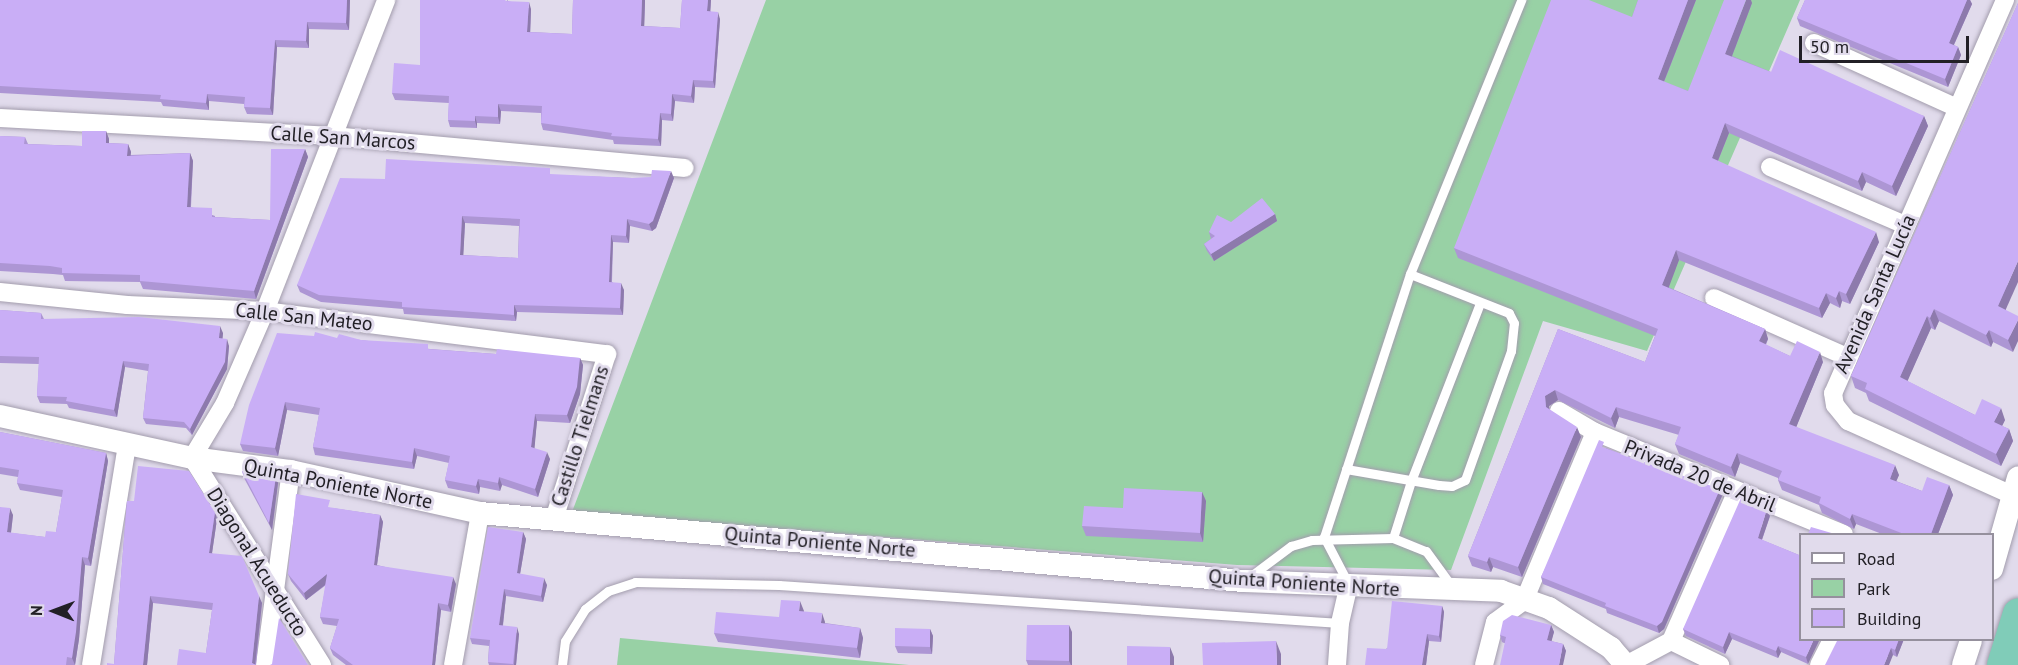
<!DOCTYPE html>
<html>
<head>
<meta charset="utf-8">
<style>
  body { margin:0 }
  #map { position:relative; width:2018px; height:665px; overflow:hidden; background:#e1dbec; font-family:"PT Sans",sans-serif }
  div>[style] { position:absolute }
  .green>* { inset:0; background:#98d1a5 }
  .roads { filter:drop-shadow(0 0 2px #a39dad) drop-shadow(0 0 2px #a39dad) }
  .service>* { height:9px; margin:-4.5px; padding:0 4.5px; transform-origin:4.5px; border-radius:4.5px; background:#fff }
  .minor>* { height:18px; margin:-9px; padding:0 9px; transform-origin:9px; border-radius:9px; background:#fff }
  .tertiary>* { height:22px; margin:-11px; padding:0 11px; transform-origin:11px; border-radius:11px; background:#fff }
  .trunk>* { height:30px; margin:-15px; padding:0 15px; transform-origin:15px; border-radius:15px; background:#80ccb8 }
  .wall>* { inset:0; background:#ad96d4 }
  .shaded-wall>* { inset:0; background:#8d7aac }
  .building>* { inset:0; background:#c9aef6 }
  span { translate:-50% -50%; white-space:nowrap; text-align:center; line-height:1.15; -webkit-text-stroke:6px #e1dbec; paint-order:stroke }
  .street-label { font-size:20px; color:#222026 }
  .legend { position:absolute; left:1799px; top:533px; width:195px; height:108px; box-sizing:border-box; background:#e1dbec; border:2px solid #95909d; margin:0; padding:8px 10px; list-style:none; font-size:18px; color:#222026 }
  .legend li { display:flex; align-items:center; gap:12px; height:30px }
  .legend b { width:30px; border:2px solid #95909d }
  .north { position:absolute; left:24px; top:581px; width:60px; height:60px; -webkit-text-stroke:4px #e1dbec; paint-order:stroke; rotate:271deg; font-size:16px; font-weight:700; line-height:24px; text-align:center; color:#222026 }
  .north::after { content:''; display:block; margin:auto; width:21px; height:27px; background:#222026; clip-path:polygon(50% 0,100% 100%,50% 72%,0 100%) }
  .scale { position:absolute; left:1799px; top:36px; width:170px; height:27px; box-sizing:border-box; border:3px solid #222026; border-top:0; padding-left:8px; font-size:18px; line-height:21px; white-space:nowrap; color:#222026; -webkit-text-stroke:4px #e1dbec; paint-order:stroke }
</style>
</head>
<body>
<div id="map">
  <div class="green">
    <i style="clip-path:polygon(766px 0,1800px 0,1647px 351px,1543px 321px,1451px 570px,1237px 565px,572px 512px)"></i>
    <i style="clip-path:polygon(620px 638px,909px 665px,617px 665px)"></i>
  </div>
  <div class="roads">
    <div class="service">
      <i style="left:1346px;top:469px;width:94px;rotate:9.8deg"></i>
      <i style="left:1439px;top:485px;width:13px;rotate:4deg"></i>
      <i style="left:1452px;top:486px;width:14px;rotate:-25deg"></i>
      <i style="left:1465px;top:480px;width:137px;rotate:-70.4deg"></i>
      <i style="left:1511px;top:351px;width:28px;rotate:-84deg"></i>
      <i style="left:1514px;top:323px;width:11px;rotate:-117deg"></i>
      <i style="left:1509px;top:313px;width:106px;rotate:-158.5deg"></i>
      <i style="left:1393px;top:538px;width:60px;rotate:-72.5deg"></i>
      <i style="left:1411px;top:481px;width:191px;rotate:-68.8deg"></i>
      <i style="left:1248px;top:578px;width:54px;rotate:-36.7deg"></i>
      <i style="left:1291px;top:546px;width:22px;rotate:-16deg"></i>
      <i style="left:1312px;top:540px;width:81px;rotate:-1.4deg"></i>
      <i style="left:1393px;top:538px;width:35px;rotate:22deg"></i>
      <i style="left:1426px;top:551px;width:46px;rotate:53.9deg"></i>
      <i style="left:1348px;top:583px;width:52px;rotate:-117.6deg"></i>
      <i style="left:1324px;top:537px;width:277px;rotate:-71.9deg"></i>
      <i style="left:1410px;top:274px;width:296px;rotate:-67.9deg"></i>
      <i style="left:562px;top:665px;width:24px;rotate:-83deg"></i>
      <i style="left:565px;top:641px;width:38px;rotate:-58deg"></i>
      <i style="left:585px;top:609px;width:29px;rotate:-38deg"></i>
      <i style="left:608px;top:591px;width:28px;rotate:-18deg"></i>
      <i style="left:635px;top:582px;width:144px;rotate:1.2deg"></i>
      <i style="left:779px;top:585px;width:562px;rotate:3.88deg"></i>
    </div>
    <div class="minor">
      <i style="left:2005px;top:0;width:429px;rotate:113.6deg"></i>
      <i style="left:1833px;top:393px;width:12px;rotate:81deg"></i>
      <i style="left:1835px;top:405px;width:21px;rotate:51deg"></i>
      <i style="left:1848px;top:421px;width:180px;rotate:24.3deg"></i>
      <i style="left:1814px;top:43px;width:157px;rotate:24.4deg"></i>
      <i style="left:0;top:118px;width:333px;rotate:3.1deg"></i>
      <i style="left:333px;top:136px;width:353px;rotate:5.2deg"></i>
      <i style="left:1770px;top:167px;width:147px;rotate:23.2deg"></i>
      <i style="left:0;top:292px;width:128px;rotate:5.8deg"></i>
      <i style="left:127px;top:305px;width:138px;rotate:2.5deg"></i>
      <i style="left:265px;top:311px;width:345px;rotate:7.2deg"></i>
      <i style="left:607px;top:354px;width:173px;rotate:107.8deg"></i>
      <i style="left:1714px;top:298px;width:145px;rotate:23.9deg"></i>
      <i style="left:1559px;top:411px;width:42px;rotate:30.3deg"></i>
      <i style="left:1595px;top:432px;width:269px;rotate:22.3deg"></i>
      <i style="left:1671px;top:641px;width:55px;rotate:26.1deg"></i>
      <i style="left:91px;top:665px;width:224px;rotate:-80.7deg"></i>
      <i style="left:265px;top:665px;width:196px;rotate:-82.4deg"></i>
      <i style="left:322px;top:665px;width:244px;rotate:-122.1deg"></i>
      <i style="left:192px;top:458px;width:64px;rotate:-59deg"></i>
      <i style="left:225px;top:403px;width:100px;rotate:-66.5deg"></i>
      <i style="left:265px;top:311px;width:334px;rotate:-68.7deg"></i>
      <i style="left:453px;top:665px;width:154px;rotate:-79.9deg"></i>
      <i style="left:1337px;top:665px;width:42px;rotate:-85.9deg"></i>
      <i style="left:1340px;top:623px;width:39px;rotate:-77deg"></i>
      <i style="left:1484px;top:665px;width:44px;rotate:-75.7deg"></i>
      <i style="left:1495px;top:622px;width:36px;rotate:-36deg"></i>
      <i style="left:1524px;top:601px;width:183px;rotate:-67.2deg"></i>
      <i style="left:1626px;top:665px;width:51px;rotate:-28.1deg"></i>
      <i style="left:1671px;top:641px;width:164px;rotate:-66.3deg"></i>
      <i style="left:1819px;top:665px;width:28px;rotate:-63deg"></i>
    </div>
    <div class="tertiary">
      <i style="left:0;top:416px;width:197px;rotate:12.3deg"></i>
      <i style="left:192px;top:458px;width:100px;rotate:7.5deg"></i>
      <i style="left:291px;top:471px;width:194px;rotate:12.5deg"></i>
      <i style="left:480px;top:513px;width:767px;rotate:5.09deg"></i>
      <i style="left:1244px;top:581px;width:257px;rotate:2.2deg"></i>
      <i style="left:1501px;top:591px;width:51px;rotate:19.5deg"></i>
      <i style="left:1549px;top:608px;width:74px;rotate:32.8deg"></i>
      <i style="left:1611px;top:648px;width:23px;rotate:49deg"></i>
      <i style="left:1992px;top:569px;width:95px;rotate:-74.1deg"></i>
      <i style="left:1963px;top:665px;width:26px;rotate:-72deg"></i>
    </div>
    <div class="trunk">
      <i style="left:2002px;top:665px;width:54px;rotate:-72.9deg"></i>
    </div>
  </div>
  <div class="wall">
    <i style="clip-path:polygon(0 0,350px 0,349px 30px,309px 29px,309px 48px,277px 47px,273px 115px,247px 114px,244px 107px,244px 104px,209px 101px,209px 110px,163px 106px,161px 102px,0 93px)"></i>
    <i style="clip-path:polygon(508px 0,508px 1px,531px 9px,530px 32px,572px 34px,573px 0,645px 0,645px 2px,644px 26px,680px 28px,682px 0,711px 0,710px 11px,720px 19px,715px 88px,695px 87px,694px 103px,675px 101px,673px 121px,662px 120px,661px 146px,614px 144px,613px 140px,543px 130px,541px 123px,541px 113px,501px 111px,500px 124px,477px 123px,477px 128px,450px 127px,448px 120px,449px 103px,395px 100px,392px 93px,420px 65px)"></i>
    <i style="clip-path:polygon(1638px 0,1696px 0,1664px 82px,1688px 91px,1752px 3px,1732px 56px,1771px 72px,1924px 116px,1928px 126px,1896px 196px,1866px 182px,1862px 191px,1729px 133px,1718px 161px,1879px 242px,1850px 304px,1842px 301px,1840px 308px,1830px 303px,1822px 318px,1679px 260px,1668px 287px,1765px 329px,1768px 339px,1766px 345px,1790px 356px,1823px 362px,1796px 427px,1899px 475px,1896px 481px,1922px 491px,1949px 485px,1953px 495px,1938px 534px,1882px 534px,1856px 524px,1854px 529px,1822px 513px,1819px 505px,1782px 490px,1778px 480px,1778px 478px,1740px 463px,1735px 477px,1679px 454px,1675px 444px,1679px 435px,1619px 417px,1615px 428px,1558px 400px,1549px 406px,1549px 409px,1581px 437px,1522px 577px,1493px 567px,1491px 572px,1472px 566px,1468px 556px,1558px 329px,1645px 362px,1655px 336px,1458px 258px,1454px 248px,1632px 17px)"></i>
    <i style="clip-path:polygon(1805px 0,1970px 0,1972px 4px,1954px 45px,1958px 47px,1961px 55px,1948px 87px,1800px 26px,1797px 18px)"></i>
    <i style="clip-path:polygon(2018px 3px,2006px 310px,2013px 352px,1993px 342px,1991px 347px,1939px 321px,1935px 330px,1931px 328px,1907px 381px,1975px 415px,2005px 420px,2002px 426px,2009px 429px,2013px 441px,2001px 466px,1869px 401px,1866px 393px,1855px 388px,1851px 376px)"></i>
    <i style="clip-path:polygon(106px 131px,109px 139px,109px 143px,128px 144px,131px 152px,130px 155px,190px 153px,193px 161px,191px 207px,215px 216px,215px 217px,270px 220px,305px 149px,308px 157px,256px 299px,143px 289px,140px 282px,65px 281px,63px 275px,53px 274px,0 271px,0 136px,25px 137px,28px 144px,82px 146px)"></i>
    <i style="clip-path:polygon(evenodd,553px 175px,632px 178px,674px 178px,656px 228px,652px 231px,630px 226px,629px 243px,613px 242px,612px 282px,624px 290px,623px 315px,517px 312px,516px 321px,404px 314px,403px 309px,321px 302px,300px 292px,297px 285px,385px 179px,553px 175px,465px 223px,519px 226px,518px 258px,463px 255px,465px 223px)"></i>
    <i style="clip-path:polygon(1275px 214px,1277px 221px,1214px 261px,1207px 251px,1204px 244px,1211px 239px,1209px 232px,1231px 222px)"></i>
    <i style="clip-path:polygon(0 310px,41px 313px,44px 319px,223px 333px,222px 339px,229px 346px,227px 369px,192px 435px,186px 428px,146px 424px,143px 418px,148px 371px,125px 367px,117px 417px,69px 408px,67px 404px,40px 403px,37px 396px,39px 364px,0 363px)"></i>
    <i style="clip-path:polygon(337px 338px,361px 340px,430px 349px,496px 354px,580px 358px,583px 365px,580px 394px,570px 423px,537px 421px,534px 448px,550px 459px,538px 497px,502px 485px,500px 491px,480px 487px,479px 494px,448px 488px,445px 480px,449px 463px,417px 456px,414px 469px,315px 455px,313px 447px,319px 415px,287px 410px,278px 456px,243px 451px,240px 444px)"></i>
    <i style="clip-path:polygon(0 432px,106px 453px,108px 461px,91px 566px,85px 565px,79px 639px,75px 665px,0 665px,0 507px,13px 515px,11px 533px,45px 537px,56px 532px,62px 497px,20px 490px,17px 483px,18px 477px,0 474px)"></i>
    <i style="clip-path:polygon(1606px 448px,1722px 496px,1664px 629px,1659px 633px,1607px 613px,1606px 609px,1543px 584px,1541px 577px)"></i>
    <i style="clip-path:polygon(242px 471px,276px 476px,278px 483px,272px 530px,244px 478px)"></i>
    <i style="clip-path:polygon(1202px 492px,1206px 501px,1203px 542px,1086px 536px,1082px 526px,1123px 508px)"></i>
    <i style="clip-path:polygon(127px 501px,215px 512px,217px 519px,212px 553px,262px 603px,256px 665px,206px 653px,212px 610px,153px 603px,147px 665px,107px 665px,114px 664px)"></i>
    <i style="clip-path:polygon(332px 508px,380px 515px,383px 522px,377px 565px,456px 584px,451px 612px,441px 610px,435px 665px,346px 665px,333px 655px,330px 648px,337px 626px,323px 624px,320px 617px,326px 585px,306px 600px,291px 581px,288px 574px)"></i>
    <i style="clip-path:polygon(1770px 516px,1762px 540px,1799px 555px,1808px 664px,1781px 652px,1778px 658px,1732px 639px,1725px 654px,1686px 636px,1683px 629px)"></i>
    <i style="clip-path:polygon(523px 532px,526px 539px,520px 574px,547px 585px,543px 602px,506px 596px,503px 626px,519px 634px,516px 665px,489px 665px,488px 662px,489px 646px,472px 644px,470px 638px)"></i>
    <i style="clip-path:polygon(1442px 606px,1444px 612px,1441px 642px,1429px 641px,1426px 665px,1365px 665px)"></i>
    <i style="clip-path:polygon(804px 612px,825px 623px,860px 628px,863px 638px,860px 658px,718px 642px,714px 633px)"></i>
    <i style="clip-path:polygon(1551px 625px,1554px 632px,1551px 641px,1563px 644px,1566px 651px,1504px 643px,1502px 642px,1500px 635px)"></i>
    <i style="clip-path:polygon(930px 629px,933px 636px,932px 654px,898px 653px,895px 646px)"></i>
    <i style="clip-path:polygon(1072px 632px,1072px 665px,1028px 665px,1026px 660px)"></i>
    <i style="clip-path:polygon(1904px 639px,1897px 657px,1893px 655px,1825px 665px)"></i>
  </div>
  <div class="shaded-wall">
    <i style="clip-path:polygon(347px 0,350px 0,349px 30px,346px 23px)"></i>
    <i style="clip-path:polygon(642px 0,645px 0,645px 2px,644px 33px,641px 26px)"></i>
    <i style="clip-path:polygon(708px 0,711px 0,710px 18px,707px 11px)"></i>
    <i style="clip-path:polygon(1688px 0,1696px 0,1661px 89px,1658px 79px)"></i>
    <i style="clip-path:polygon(1746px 0,1751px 0,1752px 3px,1729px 64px,1725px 54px)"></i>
    <i style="clip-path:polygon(1967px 0,1970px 0,1972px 4px,1951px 51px,1949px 43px)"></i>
    <i style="clip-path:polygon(529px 2px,531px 9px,530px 39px,527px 32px)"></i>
    <i style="clip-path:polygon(718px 12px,720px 19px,715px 88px,713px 81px)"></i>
    <i style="clip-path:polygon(307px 22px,309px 29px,309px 48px,306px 41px)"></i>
    <i style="clip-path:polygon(275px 40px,277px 47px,273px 115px,270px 108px)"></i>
    <i style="clip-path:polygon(1958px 47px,1961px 55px,1948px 87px,1945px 79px)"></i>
    <i style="clip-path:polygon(693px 80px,695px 87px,694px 103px,691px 96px)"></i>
    <i style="clip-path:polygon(207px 94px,209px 101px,209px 110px,206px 103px)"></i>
    <i style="clip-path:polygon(672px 94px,675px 101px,673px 121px,671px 114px)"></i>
    <i style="clip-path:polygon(498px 104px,501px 111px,500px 124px,498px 117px)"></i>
    <i style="clip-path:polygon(660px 113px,662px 120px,661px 146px,658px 139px)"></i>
    <i style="clip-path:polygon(475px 116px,477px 123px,477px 128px,475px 121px)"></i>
    <i style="clip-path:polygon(1924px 116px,1928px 126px,1896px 196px,1892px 186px)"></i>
    <i style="clip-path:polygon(1725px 123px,1729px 133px,1715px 168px,1712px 158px)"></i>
    <i style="clip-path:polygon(106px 131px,109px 139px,109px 151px,106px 143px)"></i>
    <i style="clip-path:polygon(128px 144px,131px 152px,130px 163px,127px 156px)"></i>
    <i style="clip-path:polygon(305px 149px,308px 157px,256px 299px,254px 291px)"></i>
    <i style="clip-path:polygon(190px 153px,193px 161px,190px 215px,187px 207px)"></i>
    <i style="clip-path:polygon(671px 171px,674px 178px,656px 228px,652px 231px,649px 224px)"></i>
    <i style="clip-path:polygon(1862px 172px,1866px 182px,1862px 191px,1858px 181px)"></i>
    <i style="clip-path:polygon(1275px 214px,1277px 221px,1214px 261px,1211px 254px)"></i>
    <i style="clip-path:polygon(462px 216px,465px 223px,463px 262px,460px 255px)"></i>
    <i style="clip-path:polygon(627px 219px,630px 226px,629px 243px,626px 236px)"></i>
    <i style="clip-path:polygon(1876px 232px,1879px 242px,1850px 304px,1846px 294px)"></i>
    <i style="clip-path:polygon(611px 235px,613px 242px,611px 289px,609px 282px)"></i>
    <i style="clip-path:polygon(1676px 250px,1679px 260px,1666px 295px,1662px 285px)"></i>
    <i style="clip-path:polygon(2018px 261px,2018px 282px,2002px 318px,1998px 306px)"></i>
    <i style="clip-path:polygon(621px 283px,624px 290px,623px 315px,620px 308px)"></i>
    <i style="clip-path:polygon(1839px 291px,1842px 301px,1840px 308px,1836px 298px)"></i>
    <i style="clip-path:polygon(1826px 293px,1830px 303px,1822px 318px,1819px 308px)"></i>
    <i style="clip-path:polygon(514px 305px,517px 312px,516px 321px,514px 315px)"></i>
    <i style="clip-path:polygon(1934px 309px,1939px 321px,1935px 330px,1930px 318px)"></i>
    <i style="clip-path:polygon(1927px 316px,1931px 328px,1904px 389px,1900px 377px)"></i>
    <i style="clip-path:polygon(2018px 320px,2018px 341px,2013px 352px,2008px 340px)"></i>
    <i style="clip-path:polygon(220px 326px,223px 333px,222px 345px,219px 338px)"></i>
    <i style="clip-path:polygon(1765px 329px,1768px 339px,1762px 351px,1759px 341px)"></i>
    <i style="clip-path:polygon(1989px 330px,1993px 342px,1991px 347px,1986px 335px)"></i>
    <i style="clip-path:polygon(227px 339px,229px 346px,227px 369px,192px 435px,190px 429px)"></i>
    <i style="clip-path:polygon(1820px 352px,1823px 362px,1793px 435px,1789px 424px)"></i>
    <i style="clip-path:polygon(580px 358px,583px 365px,580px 394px,570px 423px,567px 415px)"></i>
    <i style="clip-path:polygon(123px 361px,125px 367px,117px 417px,114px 410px)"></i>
    <i style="clip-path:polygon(1555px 390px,1558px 400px,1549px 406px,1550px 417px,1546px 407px,1545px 396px)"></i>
    <i style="clip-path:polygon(285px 402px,287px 410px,278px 456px,275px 448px)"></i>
    <i style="clip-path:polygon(1616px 407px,1619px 417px,1615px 428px,1611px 418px)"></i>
    <i style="clip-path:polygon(2001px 408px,2005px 420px,1998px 434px,1994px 422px)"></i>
    <i style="clip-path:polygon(535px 414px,537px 421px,534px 454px,531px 447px)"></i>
    <i style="clip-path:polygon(1577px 427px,1581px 437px,1522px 577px,1518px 567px)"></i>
    <i style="clip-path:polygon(2009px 429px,2013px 441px,2001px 466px,1996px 454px)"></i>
    <i style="clip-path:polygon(414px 448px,417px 456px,414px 469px,412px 462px)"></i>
    <i style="clip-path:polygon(547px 452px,550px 459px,538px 497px,535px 489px)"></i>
    <i style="clip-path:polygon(106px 453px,108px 461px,91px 566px,88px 558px)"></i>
    <i style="clip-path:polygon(1737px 453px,1740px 463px,1735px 477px,1731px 467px)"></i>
    <i style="clip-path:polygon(1895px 465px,1899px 475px,1893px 489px,1890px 479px)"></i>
    <i style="clip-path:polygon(276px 476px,278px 483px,272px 530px,269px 523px)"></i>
    <i style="clip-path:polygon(499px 477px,502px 485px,500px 491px,498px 483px)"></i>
    <i style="clip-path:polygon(478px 479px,480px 487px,479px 494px,476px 486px)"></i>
    <i style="clip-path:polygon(1949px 485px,1953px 495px,1938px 534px,1931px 534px)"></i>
    <i style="clip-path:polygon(1720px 489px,1722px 496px,1664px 629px,1659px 633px,1657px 626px)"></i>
    <i style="clip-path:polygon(1202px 492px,1206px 501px,1203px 542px,1200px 533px)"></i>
    <i style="clip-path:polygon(10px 508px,13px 515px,10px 540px,7px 532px)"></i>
    <i style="clip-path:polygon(1767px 509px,1770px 516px,1760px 545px,1758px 538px)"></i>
    <i style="clip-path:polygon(215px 512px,217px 519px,211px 560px,209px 553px)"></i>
    <i style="clip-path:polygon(1852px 514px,1856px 524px,1854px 529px,1850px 519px)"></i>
    <i style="clip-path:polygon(380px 515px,383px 522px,376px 572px,374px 565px)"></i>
    <i style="clip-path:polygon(523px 532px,526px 539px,519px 580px,517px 573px)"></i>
    <i style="clip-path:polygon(82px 557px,85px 565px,79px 639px,75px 665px,72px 658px)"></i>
    <i style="clip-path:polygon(1489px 557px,1493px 567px,1491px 572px,1487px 562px)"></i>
    <i style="clip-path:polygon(327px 574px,330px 581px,306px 600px,304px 593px)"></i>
    <i style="clip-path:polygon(453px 577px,456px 584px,451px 612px,448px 605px)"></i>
    <i style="clip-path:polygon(544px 578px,547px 585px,543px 602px,541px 596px)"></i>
    <i style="clip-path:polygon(504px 589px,506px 596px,502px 632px,499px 625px)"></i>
    <i style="clip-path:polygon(150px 596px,153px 603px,147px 665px,143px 665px)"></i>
    <i style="clip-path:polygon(259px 596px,262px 603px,255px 665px,252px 663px)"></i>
    <i style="clip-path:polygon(800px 601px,804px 611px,803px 621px,799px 611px)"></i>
    <i style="clip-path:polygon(438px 603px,441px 610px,435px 665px,432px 665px)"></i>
    <i style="clip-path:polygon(1442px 606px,1444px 612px,1441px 642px,1439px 636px)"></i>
    <i style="clip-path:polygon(822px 613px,825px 622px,824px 632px,821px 623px)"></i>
    <i style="clip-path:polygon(1069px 625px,1072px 632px,1072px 665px,1071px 665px,1069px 661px)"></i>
    <i style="clip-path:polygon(1551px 625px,1554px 632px,1550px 647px,1547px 640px)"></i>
    <i style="clip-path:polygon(517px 627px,519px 634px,516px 665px,514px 665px)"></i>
    <i style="clip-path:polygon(860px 628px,863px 638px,860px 658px,857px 648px)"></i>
    <i style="clip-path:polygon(930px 629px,933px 636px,932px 654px,930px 647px)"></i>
    <i style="clip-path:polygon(1729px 632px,1732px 639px,1725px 654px,1723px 647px)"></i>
    <i style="clip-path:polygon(1427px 634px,1429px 641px,1426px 665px,1422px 665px)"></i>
    <i style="clip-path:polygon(1814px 639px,1820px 639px,1808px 664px,1806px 657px)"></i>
    <i style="clip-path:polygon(1899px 639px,1904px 639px,1897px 657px,1895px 650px)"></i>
    <i style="clip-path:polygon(1276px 641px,1281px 654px,1281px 665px,1277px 665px)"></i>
    <i style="clip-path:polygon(1563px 644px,1566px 651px,1563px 665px,1559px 665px)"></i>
    <i style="clip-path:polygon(1778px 646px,1781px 652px,1778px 658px,1776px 651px)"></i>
    <i style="clip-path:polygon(1170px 647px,1174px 657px,1174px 665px,1170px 665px)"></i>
    <i style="clip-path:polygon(1891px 648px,1893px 655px,1889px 665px,1884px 665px)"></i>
  </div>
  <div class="building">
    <i style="clip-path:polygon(0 0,347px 0,346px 23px,307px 22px,306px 41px,275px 40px,270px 108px,244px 107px,245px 97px,207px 94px,206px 103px,160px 99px,161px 95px,0 86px)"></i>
    <i style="clip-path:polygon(420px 0,506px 0,505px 1px,529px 2px,527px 32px,572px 34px,573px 0,642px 0,641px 26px,680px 28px,682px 0,708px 0,707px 11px,718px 12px,713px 81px,693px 80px,691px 96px,672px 94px,671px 114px,660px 113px,658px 139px,611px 136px,612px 133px,541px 123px,542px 106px,498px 104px,498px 117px,475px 116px,475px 121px,448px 120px,449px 96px,392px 93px,394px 63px,420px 65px)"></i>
    <i style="clip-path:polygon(1551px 0,1589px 0,1632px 17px,1638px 0,1688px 0,1658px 79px,1688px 91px,1724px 0,1746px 0,1725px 54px,1771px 72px,1780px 50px,1924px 116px,1892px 186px,1862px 172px,1858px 181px,1725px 123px,1712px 158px,1876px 232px,1846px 294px,1839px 291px,1836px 298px,1826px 293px,1819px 308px,1676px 250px,1662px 285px,1765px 329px,1759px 341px,1790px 356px,1797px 341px,1820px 352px,1789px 424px,1895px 465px,1890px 479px,1922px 491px,1927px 477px,1949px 485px,1931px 534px,1904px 534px,1852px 514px,1850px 519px,1819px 503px,1821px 497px,1778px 480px,1782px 471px,1737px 453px,1731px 467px,1675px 444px,1681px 427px,1616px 407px,1611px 418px,1555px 390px,1545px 396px,1546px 407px,1577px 427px,1518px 567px,1489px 557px,1487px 562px,1468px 556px,1558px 329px,1645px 362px,1658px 329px,1454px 248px)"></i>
    <i style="clip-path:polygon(1805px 0,1967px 0,1949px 43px,1958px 47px,1945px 79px,1797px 18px)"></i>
    <i style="clip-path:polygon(2018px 3px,2018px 261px,1998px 306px,2018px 316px,2018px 320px,2008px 340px,1989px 330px,1986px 335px,1934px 309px,1930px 318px,1927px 316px,1900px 377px,1975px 415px,1982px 399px,2001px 408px,1994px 422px,2009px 429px,1996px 454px,1865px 389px,1867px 383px,1851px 376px)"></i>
    <i style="clip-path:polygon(82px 131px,106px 131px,106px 143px,128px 144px,127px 156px,190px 153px,187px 207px,212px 208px,212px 217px,270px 220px,271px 149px,305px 149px,254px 291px,140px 281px,140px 275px,62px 273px,62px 268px,50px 266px,0 263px,0 136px,25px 137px,24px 144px,82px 146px)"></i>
    <i style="clip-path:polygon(evenodd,386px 159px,550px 168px,550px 174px,632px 178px,651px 177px,652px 170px,671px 171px,653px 221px,649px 224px,627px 219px,626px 236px,611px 235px,609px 282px,621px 283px,620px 308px,514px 305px,514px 315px,402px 307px,402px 302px,319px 295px,297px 285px,340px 178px,385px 179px,386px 159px,462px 216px,520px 219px,518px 258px,460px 255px,462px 216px)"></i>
    <i style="clip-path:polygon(1262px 198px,1275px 214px,1211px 254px,1204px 244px,1215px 236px,1209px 232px,1217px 215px,1231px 222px)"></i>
    <i style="clip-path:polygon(0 310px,41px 313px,41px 319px,139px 317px,220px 326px,219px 338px,227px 339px,225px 362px,190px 429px,184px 422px,143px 418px,149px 364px,123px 361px,114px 410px,66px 401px,67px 397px,37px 396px,39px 357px,0 356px)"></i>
    <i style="clip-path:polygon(315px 332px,337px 338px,339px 334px,361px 340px,428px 344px,428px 349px,496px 354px,497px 349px,580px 358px,577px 387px,567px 415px,535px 414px,531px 447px,547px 452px,535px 489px,499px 477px,498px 483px,478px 479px,476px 486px,445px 480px,450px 456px,414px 448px,412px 462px,313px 447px,320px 408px,285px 402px,275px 448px,240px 444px,249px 405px,277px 333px,314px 336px)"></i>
    <i style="clip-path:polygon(0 432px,106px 453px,88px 558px,82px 557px,76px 632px,72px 658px,67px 657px,66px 665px,0 665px,0 507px,10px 508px,7px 532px,45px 537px,46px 531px,56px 532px,63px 490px,17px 483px,19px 470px,0 467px)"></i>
    <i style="clip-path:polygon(1599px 440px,1604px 442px,1602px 447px,1720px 489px,1662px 622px,1657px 626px,1605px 606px,1606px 603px,1541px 577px)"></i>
    <i style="clip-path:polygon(138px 466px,189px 471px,215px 512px,209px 553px,242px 556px,259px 596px,252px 663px,256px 665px,177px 665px,179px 649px,206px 653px,213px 603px,150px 596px,143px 665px,107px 665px,107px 663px,114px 664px,127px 501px,134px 501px)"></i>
    <i style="clip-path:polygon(242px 471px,276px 476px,269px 523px)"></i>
    <i style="clip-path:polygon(1124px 488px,1202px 492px,1200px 533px,1082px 526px,1084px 506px,1123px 508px)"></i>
    <i style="clip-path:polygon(296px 494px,330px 500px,328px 507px,380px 515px,374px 565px,453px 577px,448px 605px,438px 603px,432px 665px,353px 665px,330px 648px,339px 619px,320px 617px,327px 574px,304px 593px,288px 574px)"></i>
    <i style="clip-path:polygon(1741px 498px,1767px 509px,1758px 538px,1799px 555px,1800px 553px,1800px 639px,1814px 639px,1806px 657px,1778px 646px,1776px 651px,1729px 632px,1723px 647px,1683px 629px)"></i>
    <i style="clip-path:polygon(488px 527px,523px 532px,517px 573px,544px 578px,541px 596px,504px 589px,499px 625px,517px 627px,513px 664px,488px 662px,490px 640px,470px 638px)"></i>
    <i style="clip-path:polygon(1811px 527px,1835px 534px,1808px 534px)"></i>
    <i style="clip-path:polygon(781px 600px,800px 601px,799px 611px,822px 613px,821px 623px,860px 628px,857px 648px,714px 633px,716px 612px,779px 617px)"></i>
    <i style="clip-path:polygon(1392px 601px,1442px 606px,1439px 636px,1427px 634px,1422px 665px,1365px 665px,1367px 648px,1387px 649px)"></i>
    <i style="clip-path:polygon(1512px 615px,1551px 625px,1547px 640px,1563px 644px,1559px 665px,1500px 665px,1506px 637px,1500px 635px,1503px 621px)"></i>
    <i style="clip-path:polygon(279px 618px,308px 665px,270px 665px,272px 664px)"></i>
    <i style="clip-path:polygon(1027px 625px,1069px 625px,1069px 661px,1026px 660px)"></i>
    <i style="clip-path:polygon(895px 628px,930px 629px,930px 647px,895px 646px)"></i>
    <i style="clip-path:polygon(1838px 639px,1899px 639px,1895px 650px,1891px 648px,1884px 665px,1825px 665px)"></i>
    <i style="clip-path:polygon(1276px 641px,1277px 665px,1203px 665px,1202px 643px)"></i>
    <i style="clip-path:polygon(1127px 646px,1170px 647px,1170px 665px,1127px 665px)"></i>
  </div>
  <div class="street-label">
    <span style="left:343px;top:138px;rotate:4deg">Calle San Marcos</span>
    <span style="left:1875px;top:294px;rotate:-66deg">Avenida Santa Lucía</span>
    <span style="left:304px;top:317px;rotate:6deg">Calle San Mateo</span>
    <span style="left:580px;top:436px;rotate:-72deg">Castillo Tielmans</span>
    <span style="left:1700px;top:476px;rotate:22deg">Privada 20 de Abril</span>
    <span style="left:338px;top:484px;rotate:11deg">Quinta Poniente Norte</span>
    <span style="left:820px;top:542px;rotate:5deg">Quinta Poniente Norte</span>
    <span style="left:257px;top:562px;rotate:58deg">Diagonal Acueducto</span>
    <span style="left:1304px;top:583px;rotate:4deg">Quinta Poniente Norte</span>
  </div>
  <ul class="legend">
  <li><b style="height:8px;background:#fff"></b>Road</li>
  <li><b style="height:16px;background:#98d1a5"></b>Park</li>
  <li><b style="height:16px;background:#c9aef6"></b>Building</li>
  </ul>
  <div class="north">N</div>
  <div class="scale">50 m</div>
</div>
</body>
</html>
